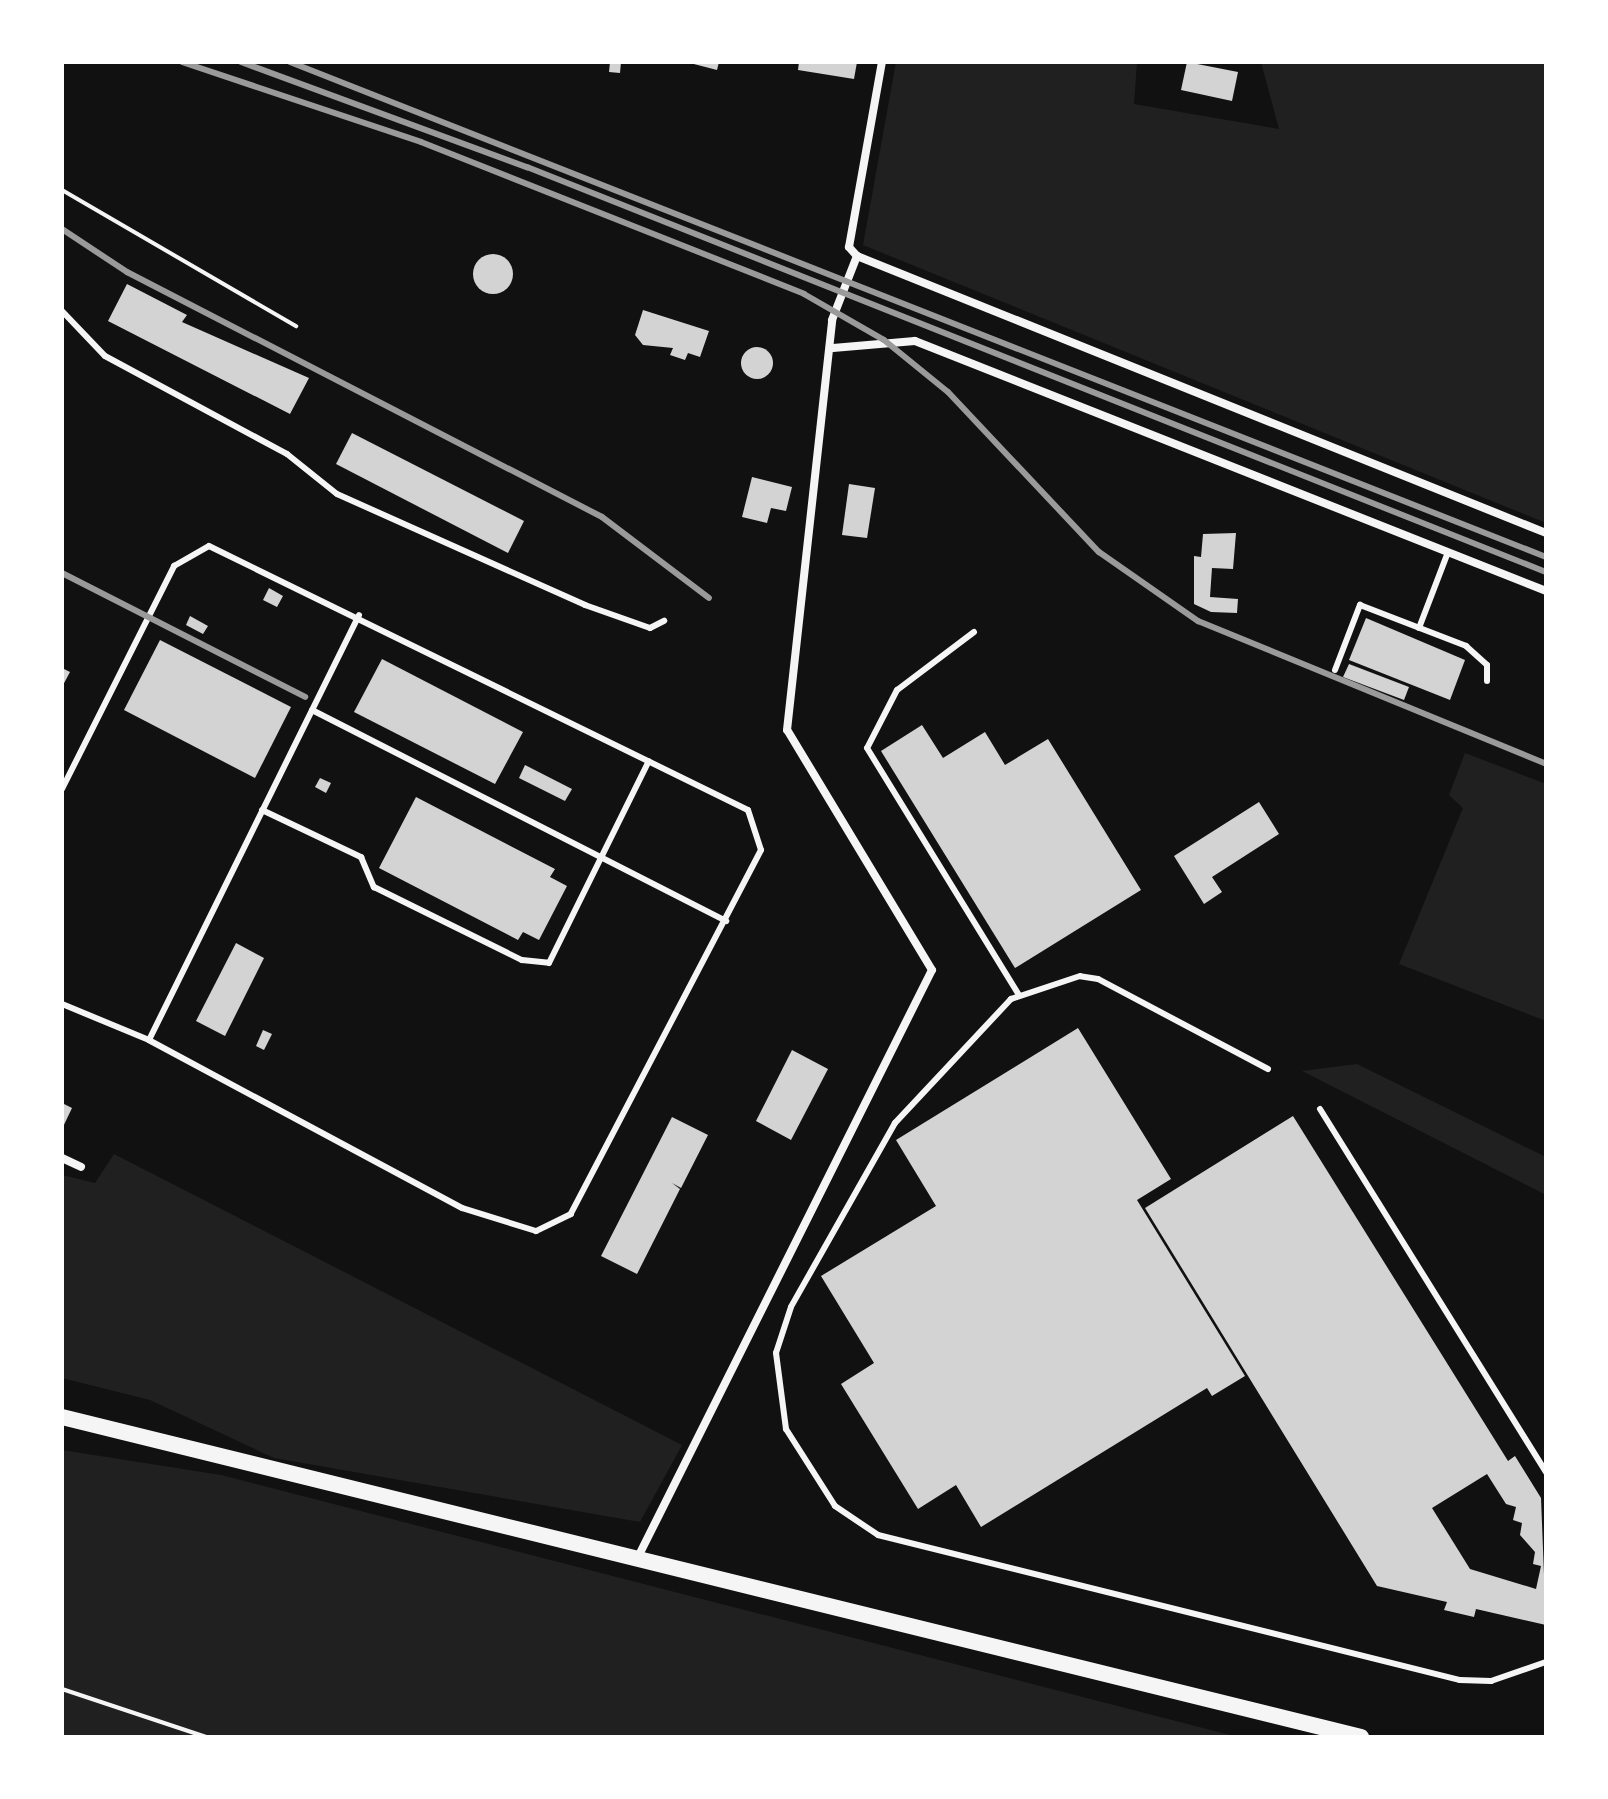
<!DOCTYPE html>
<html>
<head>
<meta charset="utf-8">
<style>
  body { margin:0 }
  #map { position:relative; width:1608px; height:1799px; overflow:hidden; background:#111; font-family:Rubik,sans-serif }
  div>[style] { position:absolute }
  .green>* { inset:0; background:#202020 }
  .building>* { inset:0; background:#d3d3d3 }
  .round { border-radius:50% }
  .path>* { height:4px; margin:-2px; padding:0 2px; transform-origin:2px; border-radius:2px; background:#f5f5f5 }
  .service>* { height:6px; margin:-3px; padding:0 3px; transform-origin:3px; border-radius:3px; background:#f5f5f5 }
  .minor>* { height:8px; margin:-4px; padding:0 4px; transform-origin:4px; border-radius:4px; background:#f5f5f5 }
  .secondary>* { height:16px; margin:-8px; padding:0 8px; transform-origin:8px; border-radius:8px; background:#f5f5f5 }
  .rail>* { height:6px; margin:-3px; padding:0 3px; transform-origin:3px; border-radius:3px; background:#9a9a9a }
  span { translate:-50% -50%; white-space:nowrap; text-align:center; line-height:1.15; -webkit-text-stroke:6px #fff; paint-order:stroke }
  .frame { position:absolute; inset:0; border:64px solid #fff; pointer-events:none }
</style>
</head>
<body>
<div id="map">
  <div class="green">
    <i style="clip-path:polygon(896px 62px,1137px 62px,1134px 104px,1279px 129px,1261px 62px,1546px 62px,1546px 523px,863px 245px)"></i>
    <i style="clip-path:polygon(1465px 753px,1546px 784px,1546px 1021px,1399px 964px,1463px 808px,1449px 795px)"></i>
    <i style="clip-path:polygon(1357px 1064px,1546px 1157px,1546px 1195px,1302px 1071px)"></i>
    <i style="clip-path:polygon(114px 1154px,682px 1445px,640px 1522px,274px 1458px,150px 1400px,62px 1378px,62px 1175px,95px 1183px)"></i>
    <i style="clip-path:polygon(62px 1450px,221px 1475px,1238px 1737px,62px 1737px)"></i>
  </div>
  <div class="building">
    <i style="clip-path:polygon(610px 62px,621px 62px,620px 73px,609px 72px)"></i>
    <i style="clip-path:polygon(686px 62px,719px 62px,717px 70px)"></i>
    <i style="clip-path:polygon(799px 62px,857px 62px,854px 79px,798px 70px)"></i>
    <i style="clip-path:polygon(1187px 62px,1238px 72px,1232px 101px,1181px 90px)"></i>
    <i class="round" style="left:473px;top:254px;width:40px;height:40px"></i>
    <i style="clip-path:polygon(127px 284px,187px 315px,182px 322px,309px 378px,290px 414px,108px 321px)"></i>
    <i style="clip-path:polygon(643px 310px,709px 331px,700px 357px,688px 353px,685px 360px,670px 355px,673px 348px,643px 345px,635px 335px)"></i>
    <i class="round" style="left:741px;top:347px;width:32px;height:32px"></i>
    <i style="clip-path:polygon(352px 433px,524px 521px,508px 553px,336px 464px)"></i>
    <i style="clip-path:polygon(752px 477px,792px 487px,786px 511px,771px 508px,767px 523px,742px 517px)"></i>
    <i style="clip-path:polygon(849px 484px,875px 488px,867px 538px,842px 535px)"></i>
    <i style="clip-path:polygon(1236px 533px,1233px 569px,1212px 568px,1210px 597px,1238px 599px,1237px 613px,1211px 612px,1194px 604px,1194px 556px,1201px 557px,1203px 534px)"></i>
    <i style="clip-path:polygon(269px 588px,283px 596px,277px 607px,263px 600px)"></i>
    <i style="clip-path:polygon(190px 616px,208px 626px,203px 634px,186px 625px)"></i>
    <i style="clip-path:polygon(1366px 618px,1465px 660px,1450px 700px,1349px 660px)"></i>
    <i style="clip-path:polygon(160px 640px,291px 707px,255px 778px,124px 710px)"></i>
    <i style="clip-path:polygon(382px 659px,523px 732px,495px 784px,354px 712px)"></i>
    <i style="clip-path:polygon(1349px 664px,1409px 687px,1404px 700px,1343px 677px)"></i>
    <i style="clip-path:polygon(62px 668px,70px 672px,62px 687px)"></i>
    <i style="clip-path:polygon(922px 725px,943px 758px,985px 732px,1005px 765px,1048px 739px,1141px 890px,1015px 968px,881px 751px)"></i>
    <i style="clip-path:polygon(525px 765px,572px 789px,565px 801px,519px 778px)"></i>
    <i style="clip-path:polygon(320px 778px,331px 783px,326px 793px,315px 787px)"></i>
    <i style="clip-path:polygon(416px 797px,555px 869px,550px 877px,567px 886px,539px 940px,523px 932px,518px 940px,379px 868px)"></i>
    <i style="clip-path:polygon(1259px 802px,1279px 834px,1212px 877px,1222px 892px,1204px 904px,1174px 856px)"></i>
    <i style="clip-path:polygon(236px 943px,264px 958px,225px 1036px,196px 1021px)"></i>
    <i style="clip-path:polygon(1078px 1028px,1171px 1179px,1137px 1200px,1245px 1376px,1212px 1396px,1207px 1388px,981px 1527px,956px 1485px,918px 1509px,841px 1384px,874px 1363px,821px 1276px,936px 1206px,896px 1140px)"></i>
    <i style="clip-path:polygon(263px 1030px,272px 1034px,264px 1050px,256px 1046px)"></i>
    <i style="clip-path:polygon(792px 1050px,828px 1069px,791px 1140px,756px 1121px)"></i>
    <i style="clip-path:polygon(62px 1103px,72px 1108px,62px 1129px)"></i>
    <i style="clip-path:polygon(evenodd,1293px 1116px,1508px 1461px,1515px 1456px,1541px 1498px,1546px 1625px,1476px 1609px,1474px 1617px,1444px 1610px,1447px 1602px,1377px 1586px,1145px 1208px,1293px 1116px,1487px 1474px,1506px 1504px,1516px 1507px,1513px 1520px,1522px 1523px,1520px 1535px,1535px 1552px,1533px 1564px,1541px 1566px,1536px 1589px,1470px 1569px,1432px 1508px,1487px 1474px)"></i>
    <i style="clip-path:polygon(672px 1117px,708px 1135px,681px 1188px,672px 1183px,680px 1189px,637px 1274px,601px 1256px)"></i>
  </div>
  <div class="path">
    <i style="left:62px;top:190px;width:271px;rotate:30.2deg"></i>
    <i style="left:62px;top:1689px;width:152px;rotate:18.4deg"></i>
  </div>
  <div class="service">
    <i style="left:62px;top:311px;width:62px;rotate:46.3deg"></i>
    <i style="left:105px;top:356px;width:207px;rotate:28.3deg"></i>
    <i style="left:287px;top:454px;width:64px;rotate:38.7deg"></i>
    <i style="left:337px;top:494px;width:272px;rotate:24.1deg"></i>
    <i style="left:585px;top:605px;width:69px;rotate:19.5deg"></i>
    <i style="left:650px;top:628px;width:16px;rotate:-27deg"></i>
    <i style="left:1419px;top:628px;width:81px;rotate:-69.1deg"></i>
    <i style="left:974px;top:632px;width:96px;rotate:143deg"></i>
    <i style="left:897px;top:690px;width:65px;rotate:117.3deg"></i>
    <i style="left:867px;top:748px;width:290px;rotate:58.4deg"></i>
    <i style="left:1335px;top:670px;width:70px;rotate:-69deg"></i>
    <i style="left:1360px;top:605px;width:114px;rotate:21.1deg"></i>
    <i style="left:1466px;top:646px;width:28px;rotate:42deg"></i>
    <i style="left:1487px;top:665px;width:16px;rotate:90deg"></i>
    <i style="left:312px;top:710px;width:465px;rotate:27deg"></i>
    <i style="left:62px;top:789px;width:250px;rotate:-63.3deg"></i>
    <i style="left:174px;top:566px;width:40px;rotate:-29.7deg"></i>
    <i style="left:209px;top:546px;width:600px;rotate:26.1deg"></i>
    <i style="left:748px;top:810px;width:42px;rotate:72deg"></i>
    <i style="left:761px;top:850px;width:411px;rotate:117.6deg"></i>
    <i style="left:571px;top:1214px;width:39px;rotate:154deg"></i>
    <i style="left:536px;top:1231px;width:77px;rotate:-162.7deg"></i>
    <i style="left:462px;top:1208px;width:355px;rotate:-151.8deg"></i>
    <i style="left:149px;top:1040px;width:94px;rotate:-157.5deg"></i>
    <i style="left:262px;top:810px;width:110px;rotate:25.4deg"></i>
    <i style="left:361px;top:857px;width:33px;rotate:67deg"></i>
    <i style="left:374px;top:887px;width:165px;rotate:26.3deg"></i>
    <i style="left:522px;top:960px;width:27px;rotate:6deg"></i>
    <i style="left:549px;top:963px;width:225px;rotate:-63.7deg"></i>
    <i style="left:149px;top:1040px;width:474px;rotate:-63.7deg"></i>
    <i style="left:1268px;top:1069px;width:192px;rotate:-152.1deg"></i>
    <i style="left:1098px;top:979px;width:18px;rotate:-171deg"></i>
    <i style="left:1080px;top:976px;width:73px;rotate:161.6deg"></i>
    <i style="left:1011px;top:999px;width:170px;rotate:133.1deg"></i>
    <i style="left:895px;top:1123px;width:211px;rotate:119.5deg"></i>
    <i style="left:791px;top:1307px;width:48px;rotate:108.1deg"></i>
    <i style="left:776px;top:1353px;width:77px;rotate:82.5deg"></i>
    <i style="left:786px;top:1429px;width:91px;rotate:57.5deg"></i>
    <i style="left:835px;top:1506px;width:52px;rotate:34deg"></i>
    <i style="left:878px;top:1535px;width:600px;rotate:13.99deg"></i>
    <i style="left:1460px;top:1680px;width:31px;rotate:2deg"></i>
    <i style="left:1491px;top:1681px;width:58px;rotate:-19.1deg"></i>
    <i style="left:1320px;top:1109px;width:428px;rotate:58.1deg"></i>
  </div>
  <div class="minor">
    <i style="left:857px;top:256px;width:743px;rotate:21.9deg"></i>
    <i style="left:833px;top:348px;width:82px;rotate:-4.9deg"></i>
    <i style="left:915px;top:341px;width:679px;rotate:21.61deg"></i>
    <i style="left:62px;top:1158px;width:21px;rotate:25deg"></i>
    <i style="left:636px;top:1561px;width:661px;rotate:-63.4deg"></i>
    <i style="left:932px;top:970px;width:280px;rotate:-121.1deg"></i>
    <i style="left:787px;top:730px;width:412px;rotate:-83.7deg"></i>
    <i style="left:832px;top:320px;width:69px;rotate:-68.7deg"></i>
    <i style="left:857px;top:256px;width:12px;rotate:-132deg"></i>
    <i style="left:849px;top:247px;width:188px;rotate:-79.9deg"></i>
  </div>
  <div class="secondary">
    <i style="left:62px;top:1417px;width:1338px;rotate:13.84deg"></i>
  </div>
  <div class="rail">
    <i style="left:182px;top:62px;width:252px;rotate:18.5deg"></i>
    <i style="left:421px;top:142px;width:412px;rotate:21.6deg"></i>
    <i style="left:804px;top:294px;width:92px;rotate:29.9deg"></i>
    <i style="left:884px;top:340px;width:82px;rotate:39.1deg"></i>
    <i style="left:948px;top:392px;width:220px;rotate:46.7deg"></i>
    <i style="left:1099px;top:552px;width:121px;rotate:34.9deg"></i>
    <i style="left:1198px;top:621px;width:376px;rotate:22.3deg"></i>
    <i style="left:241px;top:62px;width:305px;rotate:20.2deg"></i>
    <i style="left:527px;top:167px;width:1097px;rotate:21.68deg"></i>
    <i style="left:290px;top:62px;width:1350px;rotate:21.51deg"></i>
    <i style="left:62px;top:229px;width:78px;rotate:33.5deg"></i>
    <i style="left:127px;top:272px;width:534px;rotate:27.28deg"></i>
    <i style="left:602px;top:517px;width:134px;rotate:37.1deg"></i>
    <i style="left:62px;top:573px;width:273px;rotate:27deg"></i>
  </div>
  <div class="frame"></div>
</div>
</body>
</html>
